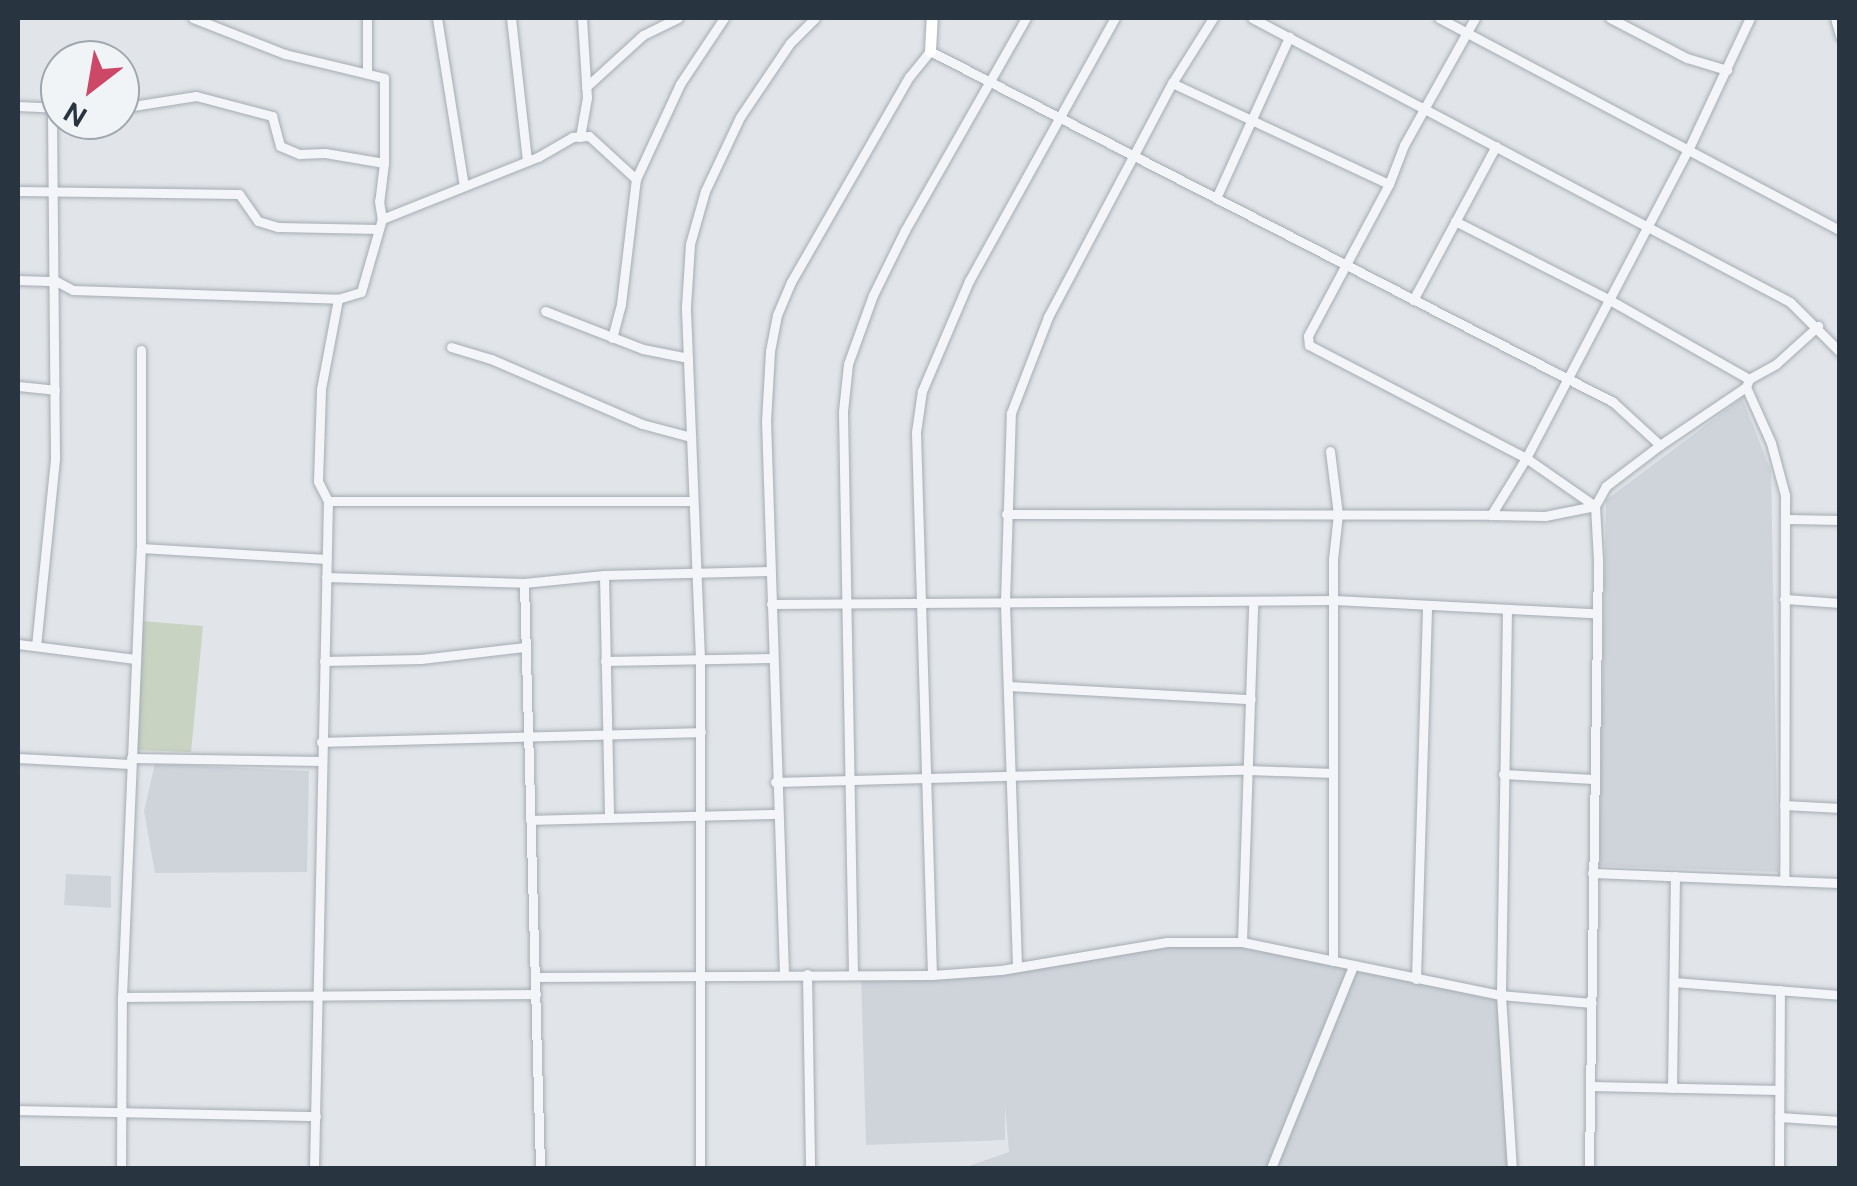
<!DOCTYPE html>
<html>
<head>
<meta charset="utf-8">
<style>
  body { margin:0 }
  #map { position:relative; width:1857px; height:1186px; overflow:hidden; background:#e1e5e9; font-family:"DM Sans",sans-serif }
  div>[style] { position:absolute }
  .built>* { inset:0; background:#cfd4db }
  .green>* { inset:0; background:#c8d3c2 }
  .roads { filter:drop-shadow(0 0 2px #a6acb3) drop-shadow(0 0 2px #a6acb3) }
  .street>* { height:9px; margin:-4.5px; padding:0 4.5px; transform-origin:4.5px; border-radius:4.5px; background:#f3f5f8 }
  .secondary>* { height:11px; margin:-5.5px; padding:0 5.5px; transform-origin:5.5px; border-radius:5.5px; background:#fff }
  span { translate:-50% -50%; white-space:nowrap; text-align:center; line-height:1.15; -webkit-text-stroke:9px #f0f4f7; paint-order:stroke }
  .frame { position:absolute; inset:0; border:20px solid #293441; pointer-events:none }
  .north { position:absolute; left:40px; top:40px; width:100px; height:100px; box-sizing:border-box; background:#f0f4f7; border:2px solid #a0a7ae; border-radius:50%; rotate:211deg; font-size:28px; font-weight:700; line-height:40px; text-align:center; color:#293441 }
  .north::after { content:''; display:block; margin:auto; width:35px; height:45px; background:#cd4767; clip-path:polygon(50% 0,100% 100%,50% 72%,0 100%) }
</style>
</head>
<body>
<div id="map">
  <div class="built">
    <i style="clip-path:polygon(1742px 398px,1771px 471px,1778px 872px,1599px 866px,1606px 500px)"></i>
    <i style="clip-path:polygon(155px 764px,309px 771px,307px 872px,155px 873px,144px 811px)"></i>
    <i style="clip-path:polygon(66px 874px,111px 876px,111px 908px,64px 905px)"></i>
    <i style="clip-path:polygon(1168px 942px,1242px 942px,1502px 996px,1513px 1168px,963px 1168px,1009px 1152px,1005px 1106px,1005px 1140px,866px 1145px,861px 974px,1000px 970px)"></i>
  </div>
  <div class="green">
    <i style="clip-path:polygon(142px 621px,203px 626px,191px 752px,137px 750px)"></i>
  </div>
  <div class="roads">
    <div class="street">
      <i style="left:193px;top:18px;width:99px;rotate:21.4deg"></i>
      <i style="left:285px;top:54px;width:102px;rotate:13.6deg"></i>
      <i style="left:384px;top:78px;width:85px;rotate:90deg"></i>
      <i style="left:384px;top:163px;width:38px;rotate:97deg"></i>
      <i style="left:379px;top:201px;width:18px;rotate:81deg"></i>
      <i style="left:437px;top:18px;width:170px;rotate:80.9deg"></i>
      <i style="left:511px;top:18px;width:144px;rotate:83.6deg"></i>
      <i style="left:1252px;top:18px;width:608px;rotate:27.83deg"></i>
      <i style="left:1790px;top:302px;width:71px;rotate:45deg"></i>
      <i style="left:1439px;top:18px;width:454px;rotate:27.9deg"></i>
      <i style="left:1475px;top:18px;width:145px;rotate:119.2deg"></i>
      <i style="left:1404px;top:145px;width:42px;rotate:111deg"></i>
      <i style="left:1389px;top:184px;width:172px;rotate:118.1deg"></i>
      <i style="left:1308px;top:336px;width:9px;rotate:84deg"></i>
      <i style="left:1309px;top:345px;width:245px;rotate:27.5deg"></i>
      <i style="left:1526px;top:458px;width:84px;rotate:34.8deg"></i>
      <i style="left:1595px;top:506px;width:53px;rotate:86.8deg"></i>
      <i style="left:1598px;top:559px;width:609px;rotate:90.85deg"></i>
      <i style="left:1610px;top:18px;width:87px;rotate:27.5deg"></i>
      <i style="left:1687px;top:58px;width:42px;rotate:16.7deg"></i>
      <i style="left:1835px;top:18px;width:19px;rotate:74deg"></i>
      <i style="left:367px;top:72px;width:54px;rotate:-90deg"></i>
      <i style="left:1172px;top:83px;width:239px;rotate:25deg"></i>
      <i style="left:586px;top:87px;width:77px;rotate:-42.4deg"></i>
      <i style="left:643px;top:35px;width:39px;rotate:-26deg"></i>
      <i style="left:18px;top:106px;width:42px;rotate:2.7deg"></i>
      <i style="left:120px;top:108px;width:77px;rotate:-9deg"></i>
      <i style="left:196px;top:96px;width:79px;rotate:14.7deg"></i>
      <i style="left:272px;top:116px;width:31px;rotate:75deg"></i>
      <i style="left:280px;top:146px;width:21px;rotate:23deg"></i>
      <i style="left:299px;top:154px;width:26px;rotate:-2deg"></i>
      <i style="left:325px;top:153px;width:60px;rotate:9.6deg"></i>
      <i style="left:580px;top:137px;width:40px;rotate:-80deg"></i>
      <i style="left:587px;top:98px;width:80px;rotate:-93.6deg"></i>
      <i style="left:18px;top:191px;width:221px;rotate:0.8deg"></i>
      <i style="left:239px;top:194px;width:33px;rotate:55deg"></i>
      <i style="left:258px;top:221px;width:21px;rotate:17deg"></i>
      <i style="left:278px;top:227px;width:100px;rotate:1.1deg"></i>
      <i style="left:1217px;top:196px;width:175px;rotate:-65.6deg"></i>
      <i style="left:1455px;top:221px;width:172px;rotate:27deg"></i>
      <i style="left:1608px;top:299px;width:162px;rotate:29.6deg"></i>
      <i style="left:18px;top:280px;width:38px;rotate:2deg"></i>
      <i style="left:56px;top:281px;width:19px;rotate:28deg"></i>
      <i style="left:73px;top:290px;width:265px;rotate:1.9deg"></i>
      <i style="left:1413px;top:300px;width:175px;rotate:-61.7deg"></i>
      <i style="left:545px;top:311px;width:105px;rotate:21.2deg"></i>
      <i style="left:643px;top:349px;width:46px;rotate:11.3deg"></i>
      <i style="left:612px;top:338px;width:35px;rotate:-75deg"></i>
      <i style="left:621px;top:304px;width:126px;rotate:-83.2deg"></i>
      <i style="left:636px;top:179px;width:105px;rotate:-65.1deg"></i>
      <i style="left:680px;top:84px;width:79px;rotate:-56.3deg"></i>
      <i style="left:451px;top:347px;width:42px;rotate:16.7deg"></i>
      <i style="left:491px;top:359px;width:164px;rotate:23.3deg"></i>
      <i style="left:642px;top:424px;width:51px;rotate:14.9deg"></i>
      <i style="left:18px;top:386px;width:37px;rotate:6deg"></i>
      <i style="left:1746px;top:387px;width:61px;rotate:65.9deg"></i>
      <i style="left:1771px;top:443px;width:54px;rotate:74.9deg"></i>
      <i style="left:1785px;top:495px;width:386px;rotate:90.1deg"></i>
      <i style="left:1660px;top:445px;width:104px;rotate:-34deg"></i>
      <i style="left:1746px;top:387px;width:9px;rotate:-69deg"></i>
      <i style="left:1749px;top:379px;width:31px;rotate:-29deg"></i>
      <i style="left:1776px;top:364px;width:57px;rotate:-42.1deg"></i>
      <i style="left:1330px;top:451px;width:64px;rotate:82.8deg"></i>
      <i style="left:1338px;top:514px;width:45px;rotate:96.3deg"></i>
      <i style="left:1333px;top:559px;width:402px;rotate:90deg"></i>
      <i style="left:328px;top:501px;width:365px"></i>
      <i style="left:1006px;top:514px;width:485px;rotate:0.1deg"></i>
      <i style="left:1491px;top:515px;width:67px;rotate:-58.4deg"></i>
      <i style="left:1526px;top:458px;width:350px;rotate:-62.3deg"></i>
      <i style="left:1689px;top:148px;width:144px;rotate:-64.9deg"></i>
      <i style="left:1787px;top:519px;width:53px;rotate:1.1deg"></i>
      <i style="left:141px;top:548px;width:186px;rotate:3.4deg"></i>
      <i style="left:604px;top:575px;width:243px;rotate:88.8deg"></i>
      <i style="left:326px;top:577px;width:198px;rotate:1.7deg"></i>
      <i style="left:524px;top:583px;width:80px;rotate:-5.7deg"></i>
      <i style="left:604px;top:575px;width:166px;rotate:-1.4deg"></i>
      <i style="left:524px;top:583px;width:585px;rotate:88.43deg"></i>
      <i style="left:1784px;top:599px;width:56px;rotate:4.1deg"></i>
      <i style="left:771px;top:604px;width:563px;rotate:-0.41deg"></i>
      <i style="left:1334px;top:600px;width:260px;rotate:2.9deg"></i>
      <i style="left:1507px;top:610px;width:385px;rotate:90.9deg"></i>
      <i style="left:1501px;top:995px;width:173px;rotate:86.4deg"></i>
      <i style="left:18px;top:644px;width:118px;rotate:7.3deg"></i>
      <i style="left:36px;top:646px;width:189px;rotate:-84.2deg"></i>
      <i style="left:55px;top:458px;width:350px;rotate:-90.5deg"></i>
      <i style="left:324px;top:661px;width:97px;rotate:-1.2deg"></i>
      <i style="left:421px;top:659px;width:105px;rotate:-6.6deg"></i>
      <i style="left:605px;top:661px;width:167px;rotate:-1deg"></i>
      <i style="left:1008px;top:686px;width:243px;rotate:3.1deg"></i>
      <i style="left:321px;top:742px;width:380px;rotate:-1.5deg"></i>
      <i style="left:18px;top:758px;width:112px;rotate:3.1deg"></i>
      <i style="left:131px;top:758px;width:190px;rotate:0.9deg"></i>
      <i style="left:1503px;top:774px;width:90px;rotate:3.2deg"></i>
      <i style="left:775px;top:782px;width:474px;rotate:-1.5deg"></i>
      <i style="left:1249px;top:770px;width:84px;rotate:2deg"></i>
      <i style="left:1784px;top:805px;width:56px;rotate:3.1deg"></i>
      <i style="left:530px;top:820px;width:247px;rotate:-1.4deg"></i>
      <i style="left:1592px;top:873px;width:248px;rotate:2.3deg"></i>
      <i style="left:1242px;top:942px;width:338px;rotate:-88.1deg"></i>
      <i style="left:1017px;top:966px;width:365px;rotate:-91.9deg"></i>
      <i style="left:1005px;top:601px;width:188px;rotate:-88.2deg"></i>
      <i style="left:1011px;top:413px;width:103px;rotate:-68.9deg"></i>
      <i style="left:1048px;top:317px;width:265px;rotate:-62.1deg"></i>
      <i style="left:1172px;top:83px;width:77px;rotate:-57.8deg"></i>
      <i style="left:784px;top:974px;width:553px;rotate:-91.86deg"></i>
      <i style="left:766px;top:421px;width:70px;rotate:-86.7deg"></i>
      <i style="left:770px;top:351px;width:37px;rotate:-79deg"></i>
      <i style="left:777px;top:315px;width:36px;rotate:-67deg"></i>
      <i style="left:791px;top:282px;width:237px;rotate:-60.1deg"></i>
      <i style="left:909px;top:77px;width:33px;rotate:-51deg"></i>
      <i style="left:930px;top:51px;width:768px;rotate:27.2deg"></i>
      <i style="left:1613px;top:402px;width:64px;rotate:42.5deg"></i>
      <i style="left:1660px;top:445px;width:68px;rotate:142.8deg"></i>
      <i style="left:1606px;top:486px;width:23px;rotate:119deg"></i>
      <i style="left:1595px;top:506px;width:51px;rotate:168.7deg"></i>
      <i style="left:1545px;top:516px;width:54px;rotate:-178.9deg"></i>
      <i style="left:807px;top:974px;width:194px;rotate:89.1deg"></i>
      <i style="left:853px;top:974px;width:563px;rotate:-91.02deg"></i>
      <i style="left:843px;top:411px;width:47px;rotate:-83.9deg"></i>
      <i style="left:848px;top:364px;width:73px;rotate:-70.1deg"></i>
      <i style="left:873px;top:295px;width:72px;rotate:-63.8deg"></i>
      <i style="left:905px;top:230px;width:244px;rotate:-60.3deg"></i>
      <i style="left:932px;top:975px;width:543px;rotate:-91.69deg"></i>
      <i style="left:916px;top:432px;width:41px;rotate:-81.7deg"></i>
      <i style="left:922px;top:391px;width:120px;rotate:-66.9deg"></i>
      <i style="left:969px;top:281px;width:301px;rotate:-61deg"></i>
      <i style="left:536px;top:977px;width:396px;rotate:-0.3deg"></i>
      <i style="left:932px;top:975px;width:69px;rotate:-4.1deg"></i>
      <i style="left:1001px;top:970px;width:168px;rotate:-9.6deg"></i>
      <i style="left:1167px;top:942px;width:75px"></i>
      <i style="left:1242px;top:942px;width:264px;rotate:11.6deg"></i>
      <i style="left:1501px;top:995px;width:91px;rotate:5deg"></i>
      <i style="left:1416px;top:979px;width:371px;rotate:-88.3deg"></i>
      <i style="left:1675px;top:982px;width:166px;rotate:4.5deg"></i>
      <i style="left:122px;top:997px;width:414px;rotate:-0.4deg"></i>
      <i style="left:1591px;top:1086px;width:188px;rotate:1.2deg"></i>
      <i style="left:1672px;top:1088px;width:212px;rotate:-89.2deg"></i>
      <i style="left:18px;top:1110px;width:298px;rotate:1.2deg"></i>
      <i style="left:1779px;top:1117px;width:61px;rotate:3.8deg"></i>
      <i style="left:121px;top:1168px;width:171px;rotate:-89.7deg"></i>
      <i style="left:122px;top:997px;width:449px;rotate:-87.6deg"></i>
      <i style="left:141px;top:548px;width:198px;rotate:-90deg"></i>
      <i style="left:314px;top:1168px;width:667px;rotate:-88.8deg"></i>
      <i style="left:328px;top:501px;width:22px;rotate:-117deg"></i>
      <i style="left:318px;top:481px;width:92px;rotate:-88.1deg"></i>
      <i style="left:321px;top:389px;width:92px;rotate:-79.3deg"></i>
      <i style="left:338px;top:299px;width:24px;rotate:-17deg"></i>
      <i style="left:361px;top:292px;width:76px;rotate:-74deg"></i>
      <i style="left:382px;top:219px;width:168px;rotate:-21.7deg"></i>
      <i style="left:538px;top:157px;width:39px;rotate:-30deg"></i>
      <i style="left:572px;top:137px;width:17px;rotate:-3deg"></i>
      <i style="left:589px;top:136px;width:64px;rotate:42.5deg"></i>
      <i style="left:700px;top:1168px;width:509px;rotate:-90deg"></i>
      <i style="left:700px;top:659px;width:353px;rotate:-92.3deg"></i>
      <i style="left:686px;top:306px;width:62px;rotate:-86.3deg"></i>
      <i style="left:690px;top:244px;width:55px;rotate:-74.2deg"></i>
      <i style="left:705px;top:191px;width:82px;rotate:-64.7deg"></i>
      <i style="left:740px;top:117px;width:89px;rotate:-56deg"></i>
      <i style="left:790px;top:43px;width:35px;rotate:-45deg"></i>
      <i style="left:1271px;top:1168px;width:218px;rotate:-67.9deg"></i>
      <i style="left:1779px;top:1168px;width:178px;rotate:-89.7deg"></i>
    </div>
    <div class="secondary">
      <i style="left:930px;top:51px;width:33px;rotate:-87deg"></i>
    </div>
  </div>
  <div class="frame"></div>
  <div class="north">N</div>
</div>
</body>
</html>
